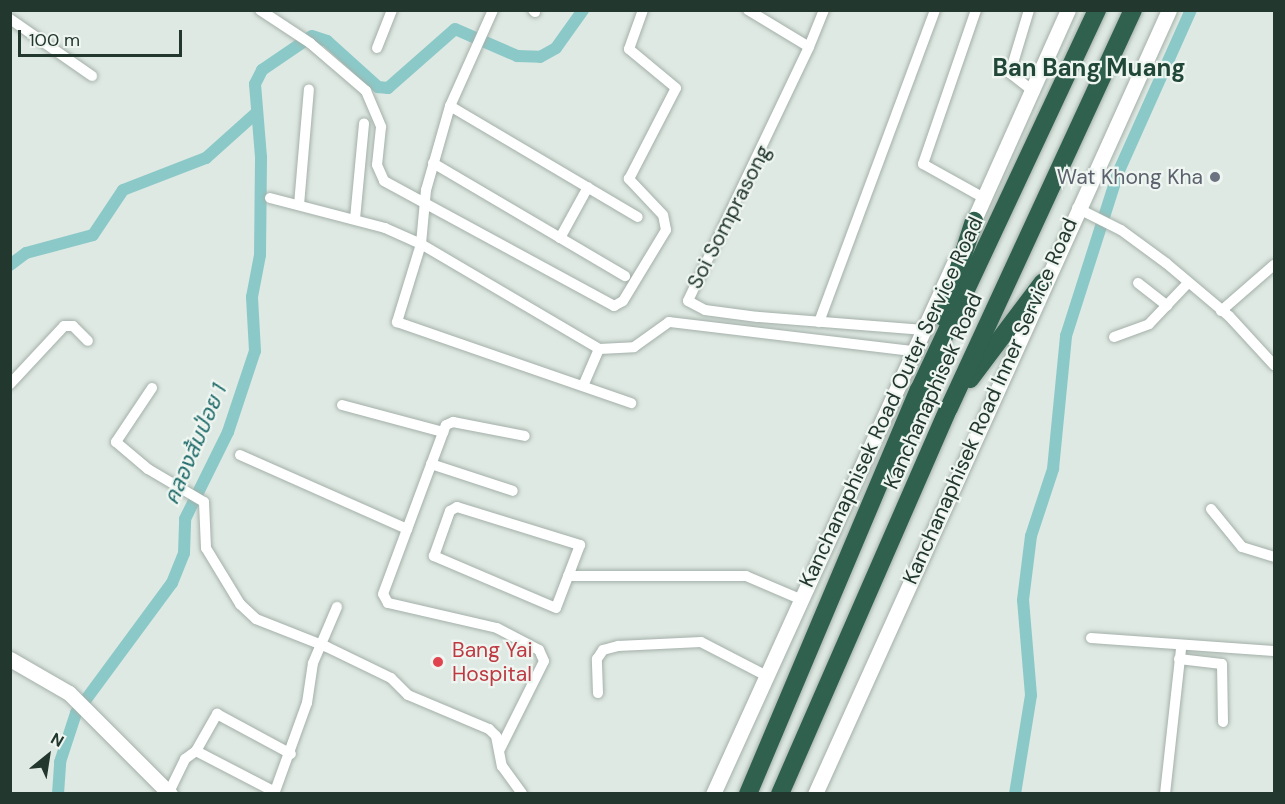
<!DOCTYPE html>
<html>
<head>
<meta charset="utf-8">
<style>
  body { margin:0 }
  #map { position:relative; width:1285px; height:804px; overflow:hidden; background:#dfe9e3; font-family:"DM Sans","Noto Sans Thai",sans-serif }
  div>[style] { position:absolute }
  .canal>* { height:12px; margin:-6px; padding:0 6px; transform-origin:6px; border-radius:6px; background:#8bc9c8 }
  .roads { filter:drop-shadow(0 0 2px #a3b0a9) drop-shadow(0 0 2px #a3b0a9) }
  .street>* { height:10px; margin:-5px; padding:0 5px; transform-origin:5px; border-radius:5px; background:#fff }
  .secondary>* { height:15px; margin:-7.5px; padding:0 7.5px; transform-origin:7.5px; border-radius:7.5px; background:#fff }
  .highway>* { height:18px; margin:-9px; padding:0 9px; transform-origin:9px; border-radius:9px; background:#30604e }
  .dots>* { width:16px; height:16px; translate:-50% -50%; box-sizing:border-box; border:3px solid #eff6f1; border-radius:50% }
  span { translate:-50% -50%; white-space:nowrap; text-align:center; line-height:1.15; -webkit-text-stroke:4.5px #eff6f1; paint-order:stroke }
  .worship-label { font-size:21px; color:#5b616d }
  .right { translate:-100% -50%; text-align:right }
  .street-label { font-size:21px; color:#22372d }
  .health-label { font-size:21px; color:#be3a42 }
  .left { translate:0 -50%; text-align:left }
  .water-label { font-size:22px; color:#226d6c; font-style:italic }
  .quarter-label { font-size:24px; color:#204737; font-weight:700 }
  .frame { position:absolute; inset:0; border:12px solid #22372d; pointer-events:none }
  .north { position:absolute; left:18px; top:726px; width:60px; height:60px; -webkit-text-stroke:4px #eff6f1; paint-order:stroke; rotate:30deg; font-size:16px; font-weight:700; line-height:24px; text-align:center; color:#22372d }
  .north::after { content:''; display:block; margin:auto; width:21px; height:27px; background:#22372d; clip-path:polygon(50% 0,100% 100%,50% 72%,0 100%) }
  .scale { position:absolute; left:18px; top:30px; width:164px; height:27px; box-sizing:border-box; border:3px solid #22372d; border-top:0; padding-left:8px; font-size:18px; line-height:21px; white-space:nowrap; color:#22372d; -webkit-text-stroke:4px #eff6f1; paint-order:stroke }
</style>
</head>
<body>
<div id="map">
  <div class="canal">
    <i style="left:10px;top:265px;width:20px;rotate:-37deg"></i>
    <i style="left:26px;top:253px;width:69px;rotate:-15deg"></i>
    <i style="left:93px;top:235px;width:54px;rotate:-56.3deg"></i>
    <i style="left:123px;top:190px;width:89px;rotate:-21.1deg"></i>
    <i style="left:206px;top:158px;width:66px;rotate:-41.9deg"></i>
    <i style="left:58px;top:794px;width:32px;rotate:-86deg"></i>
    <i style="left:60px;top:762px;width:52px;rotate:-71.9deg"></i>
    <i style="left:76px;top:713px;width:162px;rotate:-53.6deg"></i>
    <i style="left:172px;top:583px;width:32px;rotate:-68deg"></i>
    <i style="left:184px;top:553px;width:34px;rotate:-88deg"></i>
    <i style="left:185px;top:519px;width:97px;rotate:-63.7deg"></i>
    <i style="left:228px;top:432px;width:85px;rotate:-71.6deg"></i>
    <i style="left:255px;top:351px;width:54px;rotate:-93.2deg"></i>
    <i style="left:252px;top:297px;width:43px;rotate:-79.2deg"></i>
    <i style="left:260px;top:255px;width:98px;rotate:-89.4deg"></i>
    <i style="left:261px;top:157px;width:73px;rotate:-94.7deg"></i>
    <i style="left:255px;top:84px;width:16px;rotate:-63deg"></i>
    <i style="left:262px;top:70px;width:60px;rotate:-34.2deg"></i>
    <i style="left:312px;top:36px;width:16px;rotate:18deg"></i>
    <i style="left:327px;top:41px;width:69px;rotate:42deg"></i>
    <i style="left:378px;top:87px;width:10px;rotate:6deg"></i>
    <i style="left:388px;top:88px;width:89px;rotate:-41.4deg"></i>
    <i style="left:455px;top:29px;width:68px;rotate:23.5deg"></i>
    <i style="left:517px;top:56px;width:23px;rotate:2deg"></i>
    <i style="left:540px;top:57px;width:18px;rotate:-29deg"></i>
    <i style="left:556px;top:48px;width:47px;rotate:-54.6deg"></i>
    <i style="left:1015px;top:794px;width:100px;rotate:-80.8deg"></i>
    <i style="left:1031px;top:695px;width:95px;rotate:-94.8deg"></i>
    <i style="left:1023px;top:600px;width:64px;rotate:-82.9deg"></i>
    <i style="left:1031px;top:536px;width:71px;rotate:-71.8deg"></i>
    <i style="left:1053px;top:469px;width:134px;rotate:-84.4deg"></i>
    <i style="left:1066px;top:336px;width:171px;rotate:-72.3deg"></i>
    <i style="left:1118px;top:173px;width:179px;rotate:-65.9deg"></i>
  </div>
  <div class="roads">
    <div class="street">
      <i style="left:260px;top:10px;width:60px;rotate:33.4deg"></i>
      <i style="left:310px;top:43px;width:74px;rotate:40.6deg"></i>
      <i style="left:366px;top:91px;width:39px;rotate:67deg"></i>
      <i style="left:381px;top:127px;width:38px;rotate:96deg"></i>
      <i style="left:377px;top:165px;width:17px;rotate:66deg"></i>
      <i style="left:384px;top:181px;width:262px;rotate:28.5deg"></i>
      <i style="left:614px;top:306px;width:10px;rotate:-29deg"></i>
      <i style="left:623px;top:301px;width:83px;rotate:-58.8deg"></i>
      <i style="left:666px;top:230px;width:15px;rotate:-101deg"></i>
      <i style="left:663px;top:215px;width:50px;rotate:-133.4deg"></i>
      <i style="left:629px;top:179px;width:102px;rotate:-62.7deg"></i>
      <i style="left:676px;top:88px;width:61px;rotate:-140.3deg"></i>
      <i style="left:629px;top:49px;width:41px;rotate:-70.3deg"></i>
      <i style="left:493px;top:10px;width:105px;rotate:114.1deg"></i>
      <i style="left:450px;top:106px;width:87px;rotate:105.9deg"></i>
      <i style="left:426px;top:190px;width:54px;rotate:95.3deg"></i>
      <i style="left:421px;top:244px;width:82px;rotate:107.1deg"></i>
      <i style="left:397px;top:322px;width:248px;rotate:19.1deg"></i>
      <i style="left:533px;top:10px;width:3px;rotate:45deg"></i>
      <i style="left:748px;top:10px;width:71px;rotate:31.2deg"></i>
      <i style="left:809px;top:47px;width:281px;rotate:115.5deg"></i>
      <i style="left:688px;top:301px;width:19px;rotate:28deg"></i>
      <i style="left:705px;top:310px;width:53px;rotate:7.5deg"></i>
      <i style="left:758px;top:317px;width:165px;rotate:4.5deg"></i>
      <i style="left:976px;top:10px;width:163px;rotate:109deg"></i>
      <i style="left:923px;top:164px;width:70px;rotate:29.1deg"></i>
      <i style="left:1029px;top:10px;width:66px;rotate:106.8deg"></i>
      <i style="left:1010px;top:73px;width:31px;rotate:38deg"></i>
      <i style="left:10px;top:19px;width:100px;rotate:34.8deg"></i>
      <i style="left:809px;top:47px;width:40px;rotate:-68deg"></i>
      <i style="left:377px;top:48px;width:41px;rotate:-68.5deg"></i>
      <i style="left:450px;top:106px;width:218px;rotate:30.6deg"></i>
      <i style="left:433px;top:163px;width:223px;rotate:30.5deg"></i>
      <i style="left:270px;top:198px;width:119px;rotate:14.6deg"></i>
      <i style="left:385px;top:228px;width:39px;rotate:24deg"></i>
      <i style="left:421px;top:244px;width:207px;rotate:30.5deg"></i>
      <i style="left:599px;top:349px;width:35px;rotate:-3deg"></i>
      <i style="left:634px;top:347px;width:43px;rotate:-35.5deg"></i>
      <i style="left:669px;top:322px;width:246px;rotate:6.8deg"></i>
      <i style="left:299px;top:205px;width:116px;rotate:-85.1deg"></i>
      <i style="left:1077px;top:208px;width:49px;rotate:26.6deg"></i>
      <i style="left:1121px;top:230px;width:56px;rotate:36.3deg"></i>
      <i style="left:1166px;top:263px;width:82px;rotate:40.1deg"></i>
      <i style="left:1229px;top:316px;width:67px;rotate:47.4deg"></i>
      <i style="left:355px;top:219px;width:96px;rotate:-84.6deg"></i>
      <i style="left:560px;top:238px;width:58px;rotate:-61.2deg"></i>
      <i style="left:1138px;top:283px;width:37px;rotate:38deg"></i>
      <i style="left:1221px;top:311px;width:70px;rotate:-41deg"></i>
      <i style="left:819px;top:322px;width:333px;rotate:-69.6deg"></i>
      <i style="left:1114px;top:337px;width:37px;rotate:-20deg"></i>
      <i style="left:1149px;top:324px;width:55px;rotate:-46.5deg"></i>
      <i style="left:10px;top:384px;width:79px;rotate:-47deg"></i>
      <i style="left:64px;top:326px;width:9px"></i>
      <i style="left:73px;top:326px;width:21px;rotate:45deg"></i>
      <i style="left:583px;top:386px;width:40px;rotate:-66.6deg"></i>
      <i style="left:152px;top:388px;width:65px;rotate:123.7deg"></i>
      <i style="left:116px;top:442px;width:42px;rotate:40.2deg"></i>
      <i style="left:148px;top:469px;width:65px;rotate:30.5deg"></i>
      <i style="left:204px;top:502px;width:46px;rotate:87.5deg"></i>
      <i style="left:206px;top:548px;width:66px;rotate:58.7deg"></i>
      <i style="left:240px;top:604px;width:22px;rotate:43deg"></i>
      <i style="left:256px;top:619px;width:76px;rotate:21.5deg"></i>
      <i style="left:327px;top:647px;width:71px;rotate:25.8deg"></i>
      <i style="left:391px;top:678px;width:24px;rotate:45deg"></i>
      <i style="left:408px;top:695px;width:88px;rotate:22.8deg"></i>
      <i style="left:489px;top:729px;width:10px;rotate:45deg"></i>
      <i style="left:496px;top:736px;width:31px;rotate:79deg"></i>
      <i style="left:502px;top:766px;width:34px;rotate:54deg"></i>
      <i style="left:342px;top:405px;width:105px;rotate:15deg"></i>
      <i style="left:240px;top:455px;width:183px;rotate:23.9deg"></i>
      <i style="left:431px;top:464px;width:86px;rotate:18.2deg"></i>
      <i style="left:457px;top:507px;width:129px;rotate:17.2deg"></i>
      <i style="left:580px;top:545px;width:67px;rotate:110.9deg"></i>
      <i style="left:556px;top:608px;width:133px;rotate:-156.9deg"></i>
      <i style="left:434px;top:556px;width:48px;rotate:-70.4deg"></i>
      <i style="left:450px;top:511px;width:8px;rotate:-30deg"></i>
      <i style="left:1211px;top:509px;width:49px;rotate:50.8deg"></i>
      <i style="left:1242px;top:547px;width:34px;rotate:17deg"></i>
      <i style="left:568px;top:576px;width:178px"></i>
      <i style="left:746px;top:576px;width:59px;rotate:23.1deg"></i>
      <i style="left:1091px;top:638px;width:183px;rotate:4.1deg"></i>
      <i style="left:1179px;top:659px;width:43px;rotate:6.6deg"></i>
      <i style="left:1222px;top:664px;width:58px;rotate:89deg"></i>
      <i style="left:598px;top:693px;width:34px;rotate:-92deg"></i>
      <i style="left:597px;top:659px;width:11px;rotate:-56deg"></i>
      <i style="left:603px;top:650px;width:16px;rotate:-15deg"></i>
      <i style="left:618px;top:646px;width:83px;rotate:-2.8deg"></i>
      <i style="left:701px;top:642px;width:74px;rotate:27.3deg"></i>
      <i style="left:500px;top:749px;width:98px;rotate:-63.4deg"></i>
      <i style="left:544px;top:661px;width:12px;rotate:-114deg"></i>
      <i style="left:539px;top:650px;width:47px;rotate:-152.4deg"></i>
      <i style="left:497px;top:628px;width:112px;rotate:-167.1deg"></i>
      <i style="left:388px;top:603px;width:10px;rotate:-119deg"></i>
      <i style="left:383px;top:594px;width:180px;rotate:-69.6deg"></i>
      <i style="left:446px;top:425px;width:8px;rotate:-23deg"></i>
      <i style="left:453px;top:422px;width:73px;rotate:11deg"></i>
      <i style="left:196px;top:751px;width:43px;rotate:-60.4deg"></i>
      <i style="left:217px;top:714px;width:84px;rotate:28.4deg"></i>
      <i style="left:169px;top:792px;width:37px;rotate:-64deg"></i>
      <i style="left:185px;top:759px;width:14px;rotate:-36deg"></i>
      <i style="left:196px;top:751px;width:89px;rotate:27.4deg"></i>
      <i style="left:274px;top:794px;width:97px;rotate:-70.1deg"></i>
      <i style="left:307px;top:703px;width:40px;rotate:-81.5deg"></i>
      <i style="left:313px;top:663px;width:61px;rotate:-66.8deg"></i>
      <i style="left:1165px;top:794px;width:146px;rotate:-83.7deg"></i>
    </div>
    <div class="secondary">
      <i style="left:969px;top:231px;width:242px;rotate:-65.9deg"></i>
      <i style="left:10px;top:659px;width:68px;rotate:30deg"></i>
      <i style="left:69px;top:693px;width:143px;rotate:45deg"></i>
      <i style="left:713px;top:794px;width:583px;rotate:-65.59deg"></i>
      <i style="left:815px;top:794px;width:860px;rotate:-65.7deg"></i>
    </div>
    <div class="highway">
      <i style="left:943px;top:317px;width:101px;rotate:-72.1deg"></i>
      <i style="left:970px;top:379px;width:121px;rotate:-53deg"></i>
      <i style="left:748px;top:794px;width:439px;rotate:-67.1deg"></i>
      <i style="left:919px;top:390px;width:420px;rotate:-64.9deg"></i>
      <i style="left:780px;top:794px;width:421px;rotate:-66.4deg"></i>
      <i style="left:949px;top:408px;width:438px;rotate:-65.2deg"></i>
    </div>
  </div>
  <div class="dots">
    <i style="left:1215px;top:177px;background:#6b7280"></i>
    <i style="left:438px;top:662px;background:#e0444e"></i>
  </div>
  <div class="worship-label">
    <span class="right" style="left:1203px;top:177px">Wat Khong Kha</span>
  </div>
  <div class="street-label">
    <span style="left:729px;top:217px;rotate:-63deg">Soi Somprasong</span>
    <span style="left:933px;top:391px;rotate:-66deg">Kanchanaphisek Road</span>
    <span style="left:990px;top:401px;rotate:-66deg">Kanchanaphisek Road Inner Service Road</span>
    <span style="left:891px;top:402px;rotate:-65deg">Kanchanaphisek Road Outer Service Road</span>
  </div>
  <div class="health-label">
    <span class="left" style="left:452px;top:662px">Bang Yai<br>Hospital</span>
  </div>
  <div class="water-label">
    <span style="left:195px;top:444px;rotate:-67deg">คลองส้มป่อย 1</span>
  </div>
  <div class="quarter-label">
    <span style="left:1089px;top:68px">Ban Bang Muang</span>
  </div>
  <div class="frame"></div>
  <div class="north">N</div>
  <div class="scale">100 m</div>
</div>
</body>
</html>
